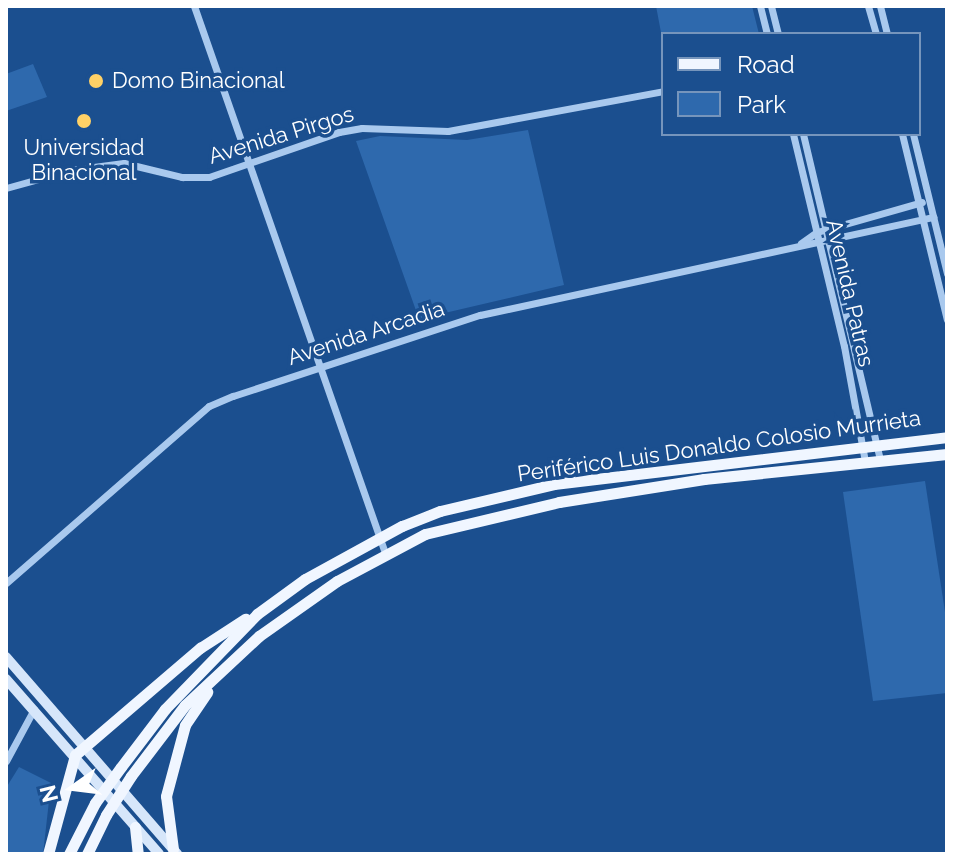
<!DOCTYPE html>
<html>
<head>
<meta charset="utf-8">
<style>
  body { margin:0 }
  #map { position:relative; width:953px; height:860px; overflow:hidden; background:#1b4f8f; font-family:Raleway,sans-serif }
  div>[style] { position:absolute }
  .green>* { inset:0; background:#2e69ad }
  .minor>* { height:7px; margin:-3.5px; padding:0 3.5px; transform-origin:3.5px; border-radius:3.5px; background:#a9c9ee }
  .secondary>* { height:10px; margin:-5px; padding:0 5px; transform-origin:5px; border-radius:5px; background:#d6e6fa }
  .primary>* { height:11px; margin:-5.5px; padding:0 5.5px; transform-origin:5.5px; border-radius:5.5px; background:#f0f6ff }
  .primary-bridge>* { height:11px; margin:-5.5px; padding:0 5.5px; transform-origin:5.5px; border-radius:5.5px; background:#f0f6ff }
  .dots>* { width:22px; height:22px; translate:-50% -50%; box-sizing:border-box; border:4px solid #1b4f8f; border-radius:50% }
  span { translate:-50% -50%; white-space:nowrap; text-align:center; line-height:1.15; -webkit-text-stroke:7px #1b4f8f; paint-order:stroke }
  .poi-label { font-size:22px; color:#fff }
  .left { translate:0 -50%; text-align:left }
  .street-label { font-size:22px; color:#fff }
  .frame { position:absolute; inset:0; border:8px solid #fff; pointer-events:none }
  .legend { position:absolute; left:661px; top:32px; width:260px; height:104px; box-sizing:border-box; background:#1b4f8f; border:2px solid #7695bc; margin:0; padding:10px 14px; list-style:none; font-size:24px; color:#fff }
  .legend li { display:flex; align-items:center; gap:16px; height:40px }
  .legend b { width:40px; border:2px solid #7695bc }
  .north { position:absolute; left:32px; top:748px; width:80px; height:80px; -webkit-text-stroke:6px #1b4f8f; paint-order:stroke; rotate:256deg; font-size:22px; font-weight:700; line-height:32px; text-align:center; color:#fff }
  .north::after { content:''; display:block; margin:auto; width:28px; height:36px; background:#fff; clip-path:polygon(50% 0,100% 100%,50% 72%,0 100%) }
</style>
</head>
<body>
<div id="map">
  <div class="green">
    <i style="clip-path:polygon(656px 6px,752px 6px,759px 34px,663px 34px,663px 43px)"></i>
    <i style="clip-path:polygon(33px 64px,47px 97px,6px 111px,6px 74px)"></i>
    <i style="clip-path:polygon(528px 130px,564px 285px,419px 319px,356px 141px,380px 136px,467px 140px)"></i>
    <i style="clip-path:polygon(925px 481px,947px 625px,947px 693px,873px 701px,843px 492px)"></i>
    <i style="clip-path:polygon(19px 767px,51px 783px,43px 854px,6px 854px,6px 788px)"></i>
  </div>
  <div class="minor">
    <i style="left:194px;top:6px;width:579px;rotate:70.75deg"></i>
    <i style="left:760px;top:6px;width:29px;rotate:76deg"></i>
    <i style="left:771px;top:6px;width:29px;rotate:76deg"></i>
    <i style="left:868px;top:6px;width:29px;rotate:74deg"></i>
    <i style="left:880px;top:6px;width:29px;rotate:76deg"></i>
    <i style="left:793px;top:134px;width:218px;rotate:76.5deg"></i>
    <i style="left:844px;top:346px;width:117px;rotate:79.7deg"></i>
    <i style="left:803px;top:134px;width:334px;rotate:76.7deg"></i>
    <i style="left:902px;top:134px;width:191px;rotate:76.4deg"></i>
    <i style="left:913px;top:134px;width:144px;rotate:76.3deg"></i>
    <i style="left:6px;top:188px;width:67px;rotate:-15.5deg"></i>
    <i style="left:71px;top:170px;width:53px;rotate:-7.5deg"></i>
    <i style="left:124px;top:163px;width:60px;rotate:13.6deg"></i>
    <i style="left:182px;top:177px;width:27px"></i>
    <i style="left:209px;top:177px;width:138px;rotate:-19.1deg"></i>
    <i style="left:339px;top:132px;width:23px;rotate:-10deg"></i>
    <i style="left:362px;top:128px;width:86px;rotate:2deg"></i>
    <i style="left:448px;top:131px;width:219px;rotate:-10.5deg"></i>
    <i style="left:801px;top:243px;width:19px;rotate:-35deg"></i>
    <i style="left:817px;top:232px;width:109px;rotate:-15.9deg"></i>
    <i style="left:6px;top:583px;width:269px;rotate:-41.1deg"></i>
    <i style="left:209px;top:406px;width:26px;rotate:-23deg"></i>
    <i style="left:233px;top:396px;width:260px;rotate:-18.2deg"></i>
    <i style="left:480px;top:315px;width:464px;rotate:-12.2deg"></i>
    <i style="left:6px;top:761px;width:59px;rotate:-61.7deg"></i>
  </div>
  <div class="secondary">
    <i style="left:6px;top:657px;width:261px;rotate:49deg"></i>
    <i style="left:6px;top:679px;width:232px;rotate:48.8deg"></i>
  </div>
  <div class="primary">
    <i style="left:121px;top:767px;width:73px;rotate:-52.8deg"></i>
    <i style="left:165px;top:709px;width:132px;rotate:-45.9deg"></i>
    <i style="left:257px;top:614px;width:59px;rotate:-36.1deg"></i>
    <i style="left:305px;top:579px;width:111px;rotate:-28.7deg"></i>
    <i style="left:402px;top:526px;width:41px;rotate:-21.5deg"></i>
    <i style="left:440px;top:511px;width:117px;rotate:-13.3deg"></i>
    <i style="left:554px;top:484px;width:396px;rotate:-6.8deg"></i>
    <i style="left:131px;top:776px;width:89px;rotate:-52.7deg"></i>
    <i style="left:185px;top:705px;width:101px;rotate:-43deg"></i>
    <i style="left:259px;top:636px;width:95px;rotate:-35.2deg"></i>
    <i style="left:337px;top:581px;width:100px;rotate:-28.1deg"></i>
    <i style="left:425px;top:534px;width:138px;rotate:-13.4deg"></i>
    <i style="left:559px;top:502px;width:147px;rotate:-9deg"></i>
    <i style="left:704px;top:479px;width:244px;rotate:-5.9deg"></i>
    <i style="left:135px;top:827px;width:27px;rotate:84deg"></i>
    <i style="left:173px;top:849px;width:53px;rotate:-97.5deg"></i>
    <i style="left:166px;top:796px;width:73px;rotate:-75deg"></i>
    <i style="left:185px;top:725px;width:40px;rotate:-56deg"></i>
    <i style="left:48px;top:854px;width:103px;rotate:-74.7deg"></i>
    <i style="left:75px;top:755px;width:165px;rotate:-40.6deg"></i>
    <i style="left:200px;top:648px;width:54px;rotate:-32.8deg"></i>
    <i style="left:69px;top:854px;width:57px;rotate:-63deg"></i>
    <i style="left:87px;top:854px;width:43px;rotate:-64deg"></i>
  </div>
  <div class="primary-bridge">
    <i style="left:95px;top:803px;width:44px;rotate:-54.2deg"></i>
    <i style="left:106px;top:815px;width:46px;rotate:-57.3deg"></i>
  </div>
  <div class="dots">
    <i style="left:96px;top:81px;background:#ffd166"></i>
    <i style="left:84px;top:121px;background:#ffd166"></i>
  </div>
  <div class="poi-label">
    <span class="left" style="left:112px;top:81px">Domo Binacional</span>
    <span style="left:84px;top:160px">Universidad<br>Binacional</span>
  </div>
  <div class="street-label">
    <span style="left:281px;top:135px;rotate:-17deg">Avenida Pirgos</span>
    <span style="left:850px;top:293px;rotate:77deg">Avenida Patras</span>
    <span style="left:366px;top:333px;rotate:-18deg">Avenida Arcadia</span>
    <span style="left:719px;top:446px;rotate:-8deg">Periférico Luis Donaldo Colosio Murrieta</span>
  </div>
  <div class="frame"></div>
  <ul class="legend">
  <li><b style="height:10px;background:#f0f6ff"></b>Road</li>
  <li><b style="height:22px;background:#2e69ad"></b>Park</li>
  </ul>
  <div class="north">N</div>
</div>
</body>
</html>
